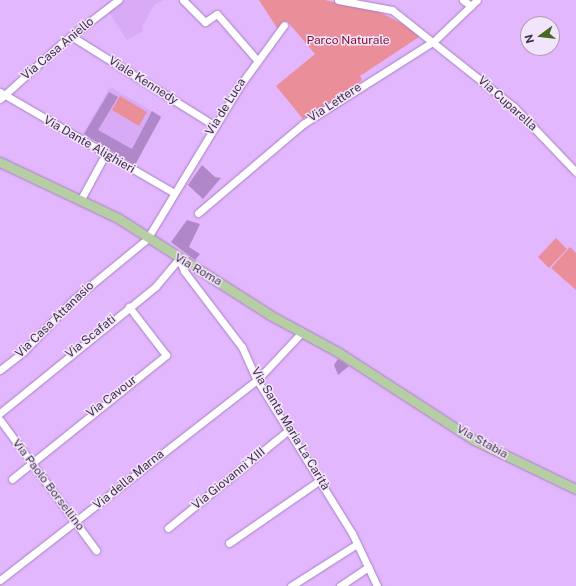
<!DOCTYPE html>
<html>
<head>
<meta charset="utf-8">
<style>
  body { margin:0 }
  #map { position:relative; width:576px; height:586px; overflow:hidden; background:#e2b7fd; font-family:"Public Sans",sans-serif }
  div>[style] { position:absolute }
  .built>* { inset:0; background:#d9aaf6 }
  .green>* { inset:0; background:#ea8f9a }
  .building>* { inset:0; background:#b087c9 }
  .roads { filter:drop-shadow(0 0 1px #a980c3) drop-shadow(0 0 1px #a980c3) }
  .minor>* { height:7px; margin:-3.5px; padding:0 3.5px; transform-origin:3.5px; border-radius:3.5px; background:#fff }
  .major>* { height:9px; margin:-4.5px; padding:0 4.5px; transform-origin:4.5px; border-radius:4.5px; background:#b6cea3 }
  span { translate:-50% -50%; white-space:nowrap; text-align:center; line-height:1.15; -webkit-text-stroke:3px #f2e5fb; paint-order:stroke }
  .park-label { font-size:12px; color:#880e33 }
  .street-label { font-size:12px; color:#412f4b }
  .north { position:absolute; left:520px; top:16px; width:40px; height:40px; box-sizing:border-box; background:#f2e5fb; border:1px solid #ab9cb5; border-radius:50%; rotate:255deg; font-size:11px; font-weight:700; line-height:16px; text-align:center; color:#412f4b }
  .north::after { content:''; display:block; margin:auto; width:14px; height:18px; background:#456922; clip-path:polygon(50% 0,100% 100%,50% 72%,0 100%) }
</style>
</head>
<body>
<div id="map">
  <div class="built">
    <i style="clip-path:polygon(122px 0,164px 0,154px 5px,142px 27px,143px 31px,127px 40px,108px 11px)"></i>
    <i style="clip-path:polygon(110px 87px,162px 117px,134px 163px,83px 134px)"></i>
  </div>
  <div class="green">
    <i style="clip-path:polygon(259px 0,325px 0,380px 12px,416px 31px,419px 37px,360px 76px,362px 80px,351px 89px,303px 119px,276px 86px,315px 54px,287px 21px,277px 28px)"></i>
    <i style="clip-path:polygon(120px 96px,147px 112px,139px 126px,112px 110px)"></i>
    <i style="clip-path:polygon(556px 238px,567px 249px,549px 268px,538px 257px)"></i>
    <i style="clip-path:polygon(570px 247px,576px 253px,576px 290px,551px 268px)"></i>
  </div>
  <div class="building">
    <i style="clip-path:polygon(109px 92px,118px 97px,98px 130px,132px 149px,152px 111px,161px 117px,135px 165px,84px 134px)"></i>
    <i style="clip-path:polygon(202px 165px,215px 177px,221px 178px,203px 199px,188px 185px)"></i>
    <i style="clip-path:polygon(187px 220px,200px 224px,189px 247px,200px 254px,195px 260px,171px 242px)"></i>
    <i style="clip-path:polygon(338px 359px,349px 366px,338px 375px,334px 365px)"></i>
  </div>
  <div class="roads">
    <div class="minor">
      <i style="left:183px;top:0;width:31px;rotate:45deg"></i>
      <i style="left:205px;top:22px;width:14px;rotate:-34deg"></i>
      <i style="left:217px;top:14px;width:61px;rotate:49deg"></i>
      <i style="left:338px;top:0;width:55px;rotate:10.5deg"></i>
      <i style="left:392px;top:10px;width:156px;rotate:38.5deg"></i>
      <i style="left:514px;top:107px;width:90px;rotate:46.4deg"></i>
      <i style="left:463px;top:0;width:10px;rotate:37deg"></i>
      <i style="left:71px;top:36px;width:170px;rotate:32deg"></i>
      <i style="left:0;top:92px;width:201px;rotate:30.1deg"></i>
      <i style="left:0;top:99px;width:84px;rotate:-42.1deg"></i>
      <i style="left:62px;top:43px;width:71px;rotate:-37.5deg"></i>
      <i style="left:81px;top:199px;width:50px;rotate:-61.4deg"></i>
      <i style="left:198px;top:213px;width:138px;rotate:-40.3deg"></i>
      <i style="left:303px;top:124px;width:155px;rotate:-32.4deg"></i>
      <i style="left:434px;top:41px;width:59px;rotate:-43.6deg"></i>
      <i style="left:179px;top:259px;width:13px;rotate:67deg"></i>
      <i style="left:184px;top:271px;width:96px;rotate:52.7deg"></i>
      <i style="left:242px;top:347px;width:36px;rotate:66deg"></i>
      <i style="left:257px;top:380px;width:180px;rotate:58.2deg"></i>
      <i style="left:352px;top:533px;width:59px;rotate:64.7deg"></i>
      <i style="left:0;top:370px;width:29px;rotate:-38deg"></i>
      <i style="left:23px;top:352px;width:74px;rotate:-46.1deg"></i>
      <i style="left:74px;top:299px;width:94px;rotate:-39.4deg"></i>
      <i style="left:147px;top:239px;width:181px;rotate:-58.8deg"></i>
      <i style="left:241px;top:84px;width:73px;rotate:-53.9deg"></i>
      <i style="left:0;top:413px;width:201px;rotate:-39.1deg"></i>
      <i style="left:156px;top:286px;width:35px;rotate:-50deg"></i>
      <i style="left:0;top:420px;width:162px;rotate:53.6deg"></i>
      <i style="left:12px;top:479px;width:198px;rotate:-38.8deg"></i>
      <i style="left:166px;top:355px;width:61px;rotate:-127.6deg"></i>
      <i style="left:168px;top:528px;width:157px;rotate:-39.1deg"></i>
      <i style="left:229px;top:543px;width:111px;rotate:-34.7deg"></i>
      <i style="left:0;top:580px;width:326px;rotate:-37.9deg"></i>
      <i style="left:257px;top:380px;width:66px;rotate:-46.8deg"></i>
      <i style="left:291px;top:586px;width:78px;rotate:-32.5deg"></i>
      <i style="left:340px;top:586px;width:34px;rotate:-34deg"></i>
    </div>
    <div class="major">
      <i style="left:0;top:162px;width:131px;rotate:25.4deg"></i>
      <i style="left:118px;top:218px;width:180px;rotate:32.5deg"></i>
      <i style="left:270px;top:315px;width:77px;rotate:28.6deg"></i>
      <i style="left:338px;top:352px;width:162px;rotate:32.9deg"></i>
      <i style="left:474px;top:440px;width:113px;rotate:25.7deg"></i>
    </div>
  </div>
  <div class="park-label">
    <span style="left:348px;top:41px">Parco Naturale</span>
  </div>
  <div class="street-label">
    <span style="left:58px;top:49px;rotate:-40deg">Via Casa Aniello</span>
    <span style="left:143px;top:81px;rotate:32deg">Viale Kennedy</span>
    <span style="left:335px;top:103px;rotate:-33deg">Via Lettere</span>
    <span style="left:507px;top:104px;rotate:42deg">Via Cuparella</span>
    <span style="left:226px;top:107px;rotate:-58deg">Via de Luca</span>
    <span style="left:89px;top:145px;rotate:30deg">Via Dante Alighieri</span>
    <span style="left:198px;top:270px;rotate:30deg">Via Roma</span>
    <span style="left:55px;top:320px;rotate:-44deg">Via Casa Attanasio</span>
    <span style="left:91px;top:337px;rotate:-39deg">Via Scafati</span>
    <span style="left:112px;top:397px;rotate:-38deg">Via Cavour</span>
    <span style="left:290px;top:429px;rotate:59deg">Via Santa Maria La Carità</span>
    <span style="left:482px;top:442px;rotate:29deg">Via Stabia</span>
    <span style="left:229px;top:479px;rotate:-39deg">Via Giovanni XIII</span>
    <span style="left:129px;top:480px;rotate:-39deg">Via della Marna</span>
    <span style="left:48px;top:485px;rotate:53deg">Via Paolo Borsellino</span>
  </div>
  <div class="north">N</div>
</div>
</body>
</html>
